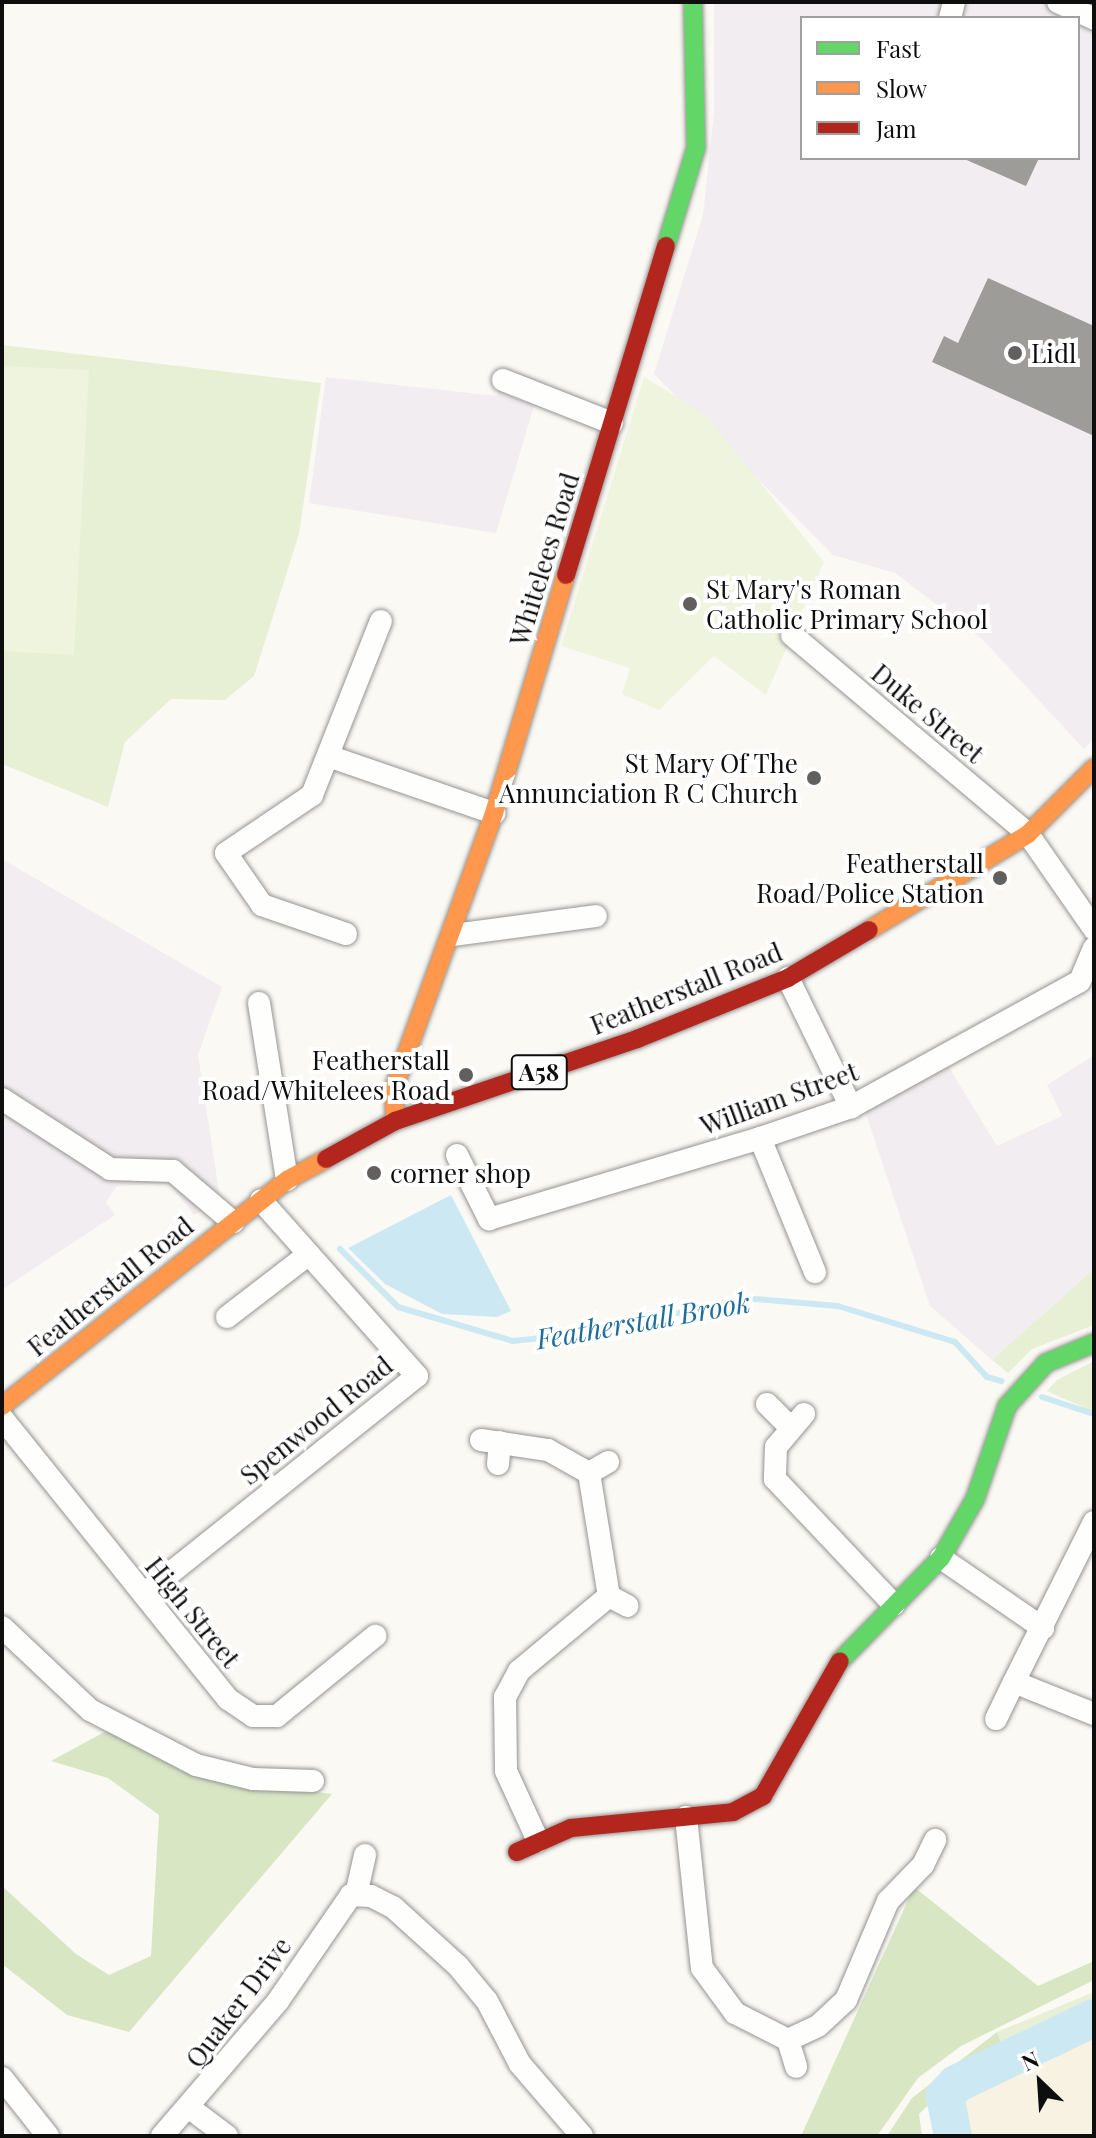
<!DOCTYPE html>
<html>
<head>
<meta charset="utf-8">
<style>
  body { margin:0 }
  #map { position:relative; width:1096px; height:2138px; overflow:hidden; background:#fbf9f4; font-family:"Playfair Display",serif }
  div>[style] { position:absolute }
  .industrial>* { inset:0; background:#f2edf0 }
  .farmland>* { inset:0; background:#f7f2e1 }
  .green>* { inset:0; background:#e7efd5 }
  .forest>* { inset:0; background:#d8e6c4 }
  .pitch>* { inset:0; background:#eff4df }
  .water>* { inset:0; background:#cce9f3 }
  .stream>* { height:6px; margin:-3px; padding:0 3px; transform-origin:3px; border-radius:3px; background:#cce9f3 }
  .river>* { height:38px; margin:-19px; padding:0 19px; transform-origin:19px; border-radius:19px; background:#cce9f3 }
  .building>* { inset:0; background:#9e9c99 }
  .roads { filter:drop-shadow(0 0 2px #959492) drop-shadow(0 0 2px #959492) }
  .street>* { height:22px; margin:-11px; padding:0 11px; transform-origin:11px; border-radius:11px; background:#fefefd }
  .fast>* { height:18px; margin:-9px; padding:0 9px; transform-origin:9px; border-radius:9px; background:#63d668 }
  .slow>* { height:18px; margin:-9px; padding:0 9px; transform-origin:9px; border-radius:9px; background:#ff974d }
  .jam>* { height:18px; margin:-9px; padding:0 9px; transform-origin:9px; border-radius:9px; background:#b3261e }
  .dots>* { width:22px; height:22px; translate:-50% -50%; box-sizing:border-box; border:4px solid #fff; border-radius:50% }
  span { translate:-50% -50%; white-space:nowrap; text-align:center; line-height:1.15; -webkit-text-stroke:8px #fff; paint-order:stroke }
  .shield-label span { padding:2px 6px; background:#fff; border:2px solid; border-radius:6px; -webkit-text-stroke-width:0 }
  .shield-label { font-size:24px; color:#0e0e0e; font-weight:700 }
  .poi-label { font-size:26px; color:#0e0e0e }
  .left { translate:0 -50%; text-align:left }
  .right { translate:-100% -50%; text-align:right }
  .street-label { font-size:26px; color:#0e0e0e }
  .water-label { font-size:28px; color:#1f6e99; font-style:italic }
  .frame { position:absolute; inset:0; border:4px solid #0e0e0e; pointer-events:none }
  .legend { position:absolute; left:800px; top:16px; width:280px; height:144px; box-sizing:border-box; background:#fff; border:2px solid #9f9f9f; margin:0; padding:10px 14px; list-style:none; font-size:24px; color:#0e0e0e }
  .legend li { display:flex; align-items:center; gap:16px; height:40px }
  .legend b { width:40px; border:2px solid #9f9f9f }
  .north { position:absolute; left:1000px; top:2042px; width:80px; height:80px; -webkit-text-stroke:6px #fff; paint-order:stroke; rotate:335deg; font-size:22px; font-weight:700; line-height:32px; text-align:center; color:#0e0e0e }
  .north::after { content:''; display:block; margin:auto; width:28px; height:36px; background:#0e0e0e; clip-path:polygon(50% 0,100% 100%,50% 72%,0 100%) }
</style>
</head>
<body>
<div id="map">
  <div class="industrial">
    <i style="clip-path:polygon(evenodd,714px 2px,1094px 2px,1094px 739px,1084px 749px,982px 639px,895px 573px,833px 555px,654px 374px,703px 215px,714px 112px,714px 2px,802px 18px,1078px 18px,1078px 158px,802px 158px,802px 18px)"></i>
    <i style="clip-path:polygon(326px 377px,497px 396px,498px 390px,534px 406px,496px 533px,309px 503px)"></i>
    <i style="clip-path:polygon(2px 859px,222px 987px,198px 1055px,220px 1198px,194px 1215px,169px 1183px,117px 1186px,106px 1202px,115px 1215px,3px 1289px)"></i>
    <i style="clip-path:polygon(1094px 1055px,1094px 1269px,992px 1360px,930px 1306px,864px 1108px,945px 1061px,997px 1146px,1062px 1116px,1047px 1085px)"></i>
  </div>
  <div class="farmland">
    <i style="clip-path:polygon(1094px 2032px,1094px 2136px,972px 2136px,964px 2097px)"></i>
  </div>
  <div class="green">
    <i style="clip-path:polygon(2px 345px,321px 383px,299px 534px,254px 676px,225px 700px,171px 699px,125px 742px,108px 807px,2px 764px)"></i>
    <i style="clip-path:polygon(1094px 1269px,1094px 1325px,1032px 1349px,1008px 1373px,992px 1360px)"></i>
    <i style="clip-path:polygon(1094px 1361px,1094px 1412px,1047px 1391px,1057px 1380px)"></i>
    <i style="clip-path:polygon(1094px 1992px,1094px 2007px,1003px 2048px,997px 2032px)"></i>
  </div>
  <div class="forest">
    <i style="clip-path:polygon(110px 1729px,261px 1785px,332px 1794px,129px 2032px,67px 2015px,2px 1964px,2px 1886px,76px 1954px,109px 1975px,151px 1956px,159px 1815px,108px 1778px,51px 1761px)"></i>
    <i style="clip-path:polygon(914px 1887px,1038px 1986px,1094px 1961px,1094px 1980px,961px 2046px,918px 2078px,877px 2136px,801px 2136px)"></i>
    <i style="clip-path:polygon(997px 2032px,1003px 2048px,958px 2077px,919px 2114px,922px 2136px,887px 2136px,912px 2098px)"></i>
  </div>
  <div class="pitch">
    <i style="clip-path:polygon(2px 366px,89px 370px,74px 655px,2px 651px)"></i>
    <i style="clip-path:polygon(644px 377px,706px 415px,824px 562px,766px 695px,714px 656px,659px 710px,622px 694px,630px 668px,561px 646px)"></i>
  </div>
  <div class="water">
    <i style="clip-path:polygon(451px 1195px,511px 1311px,497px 1317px,442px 1314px,385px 1284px,348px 1248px)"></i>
  </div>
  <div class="stream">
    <i style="left:340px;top:1249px;width:82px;rotate:45deg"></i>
    <i style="left:398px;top:1307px;width:120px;rotate:16.5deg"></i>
    <i style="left:513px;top:1341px;width:85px;rotate:-6deg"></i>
    <i style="left:598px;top:1332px;width:150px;rotate:-13.1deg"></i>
    <i style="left:744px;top:1298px;width:94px;rotate:4.9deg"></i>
    <i style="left:838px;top:1306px;width:122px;rotate:17.1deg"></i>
    <i style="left:955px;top:1342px;width:47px;rotate:47.6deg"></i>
    <i style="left:987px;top:1377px;width:15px;rotate:16deg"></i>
    <i style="left:1042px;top:1397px;width:55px;rotate:18.1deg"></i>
  </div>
  <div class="river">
    <i style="left:953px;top:2136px;width:41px;rotate:-101.3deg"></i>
    <i style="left:945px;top:2096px;width:16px;rotate:-47deg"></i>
    <i style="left:956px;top:2084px;width:153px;rotate:-25.6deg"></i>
  </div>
  <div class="building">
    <i style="clip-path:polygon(962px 158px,1039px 158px,1026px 186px)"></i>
    <i style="clip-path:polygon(988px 278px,1094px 326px,1094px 436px,932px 362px,944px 336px,958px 343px)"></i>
  </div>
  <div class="roads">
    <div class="street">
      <i style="left:1058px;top:2px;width:40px;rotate:25deg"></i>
      <i style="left:950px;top:18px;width:16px;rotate:-76deg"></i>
      <i style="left:503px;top:380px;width:117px;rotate:21.5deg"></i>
      <i style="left:792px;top:635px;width:309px;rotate:40.1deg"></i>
      <i style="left:1028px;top:834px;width:116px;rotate:55.2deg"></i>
      <i style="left:328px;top:756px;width:176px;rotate:19deg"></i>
      <i style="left:346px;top:934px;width:89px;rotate:-161deg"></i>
      <i style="left:262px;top:905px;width:63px;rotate:-124.7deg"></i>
      <i style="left:226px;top:853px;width:104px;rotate:-34deg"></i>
      <i style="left:312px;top:795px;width:187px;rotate:-68.4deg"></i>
      <i style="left:454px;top:935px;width:143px;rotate:-7.6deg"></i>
      <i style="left:788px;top:978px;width:144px;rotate:64deg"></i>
      <i style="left:259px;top:1003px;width:179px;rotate:81deg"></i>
      <i style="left:2px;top:1099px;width:129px;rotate:32.9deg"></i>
      <i style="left:110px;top:1169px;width:63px;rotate:1.8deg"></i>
      <i style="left:173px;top:1171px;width:79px;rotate:40.4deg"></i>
      <i style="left:760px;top:1138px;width:145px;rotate:67.7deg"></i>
      <i style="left:457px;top:1155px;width:72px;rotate:63.4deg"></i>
      <i style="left:489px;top:1219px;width:283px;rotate:-16.6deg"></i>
      <i style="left:760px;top:1138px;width:96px;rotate:-18.8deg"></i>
      <i style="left:851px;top:1107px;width:261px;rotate:-28.8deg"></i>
      <i style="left:1080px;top:981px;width:36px;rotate:-67deg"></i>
      <i style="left:227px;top:1317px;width:103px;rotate:-37.5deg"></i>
      <i style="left:767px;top:1404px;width:34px;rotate:45deg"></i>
      <i style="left:804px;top:1414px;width:43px;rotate:130.3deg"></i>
      <i style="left:776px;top:1447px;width:32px;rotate:92deg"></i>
      <i style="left:775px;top:1479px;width:173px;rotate:46.6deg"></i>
      <i style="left:2px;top:1418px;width:361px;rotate:51.2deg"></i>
      <i style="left:228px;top:1699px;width:30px;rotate:34deg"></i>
      <i style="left:253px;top:1716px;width:24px"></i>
      <i style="left:277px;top:1716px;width:127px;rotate:-39.2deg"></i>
      <i style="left:481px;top:1440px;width:68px;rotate:8.5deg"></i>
      <i style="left:548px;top:1450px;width:47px;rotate:29.3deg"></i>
      <i style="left:589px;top:1473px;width:125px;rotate:80.8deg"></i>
      <i style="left:609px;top:1596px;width:117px;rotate:140.2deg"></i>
      <i style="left:519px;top:1671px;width:30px;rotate:118deg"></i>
      <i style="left:505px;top:1697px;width:74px;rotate:89.2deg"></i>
      <i style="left:506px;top:1771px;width:77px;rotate:65.4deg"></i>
      <i style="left:498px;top:1464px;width:22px;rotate:-85deg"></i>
      <i style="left:589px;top:1473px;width:22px;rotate:-30deg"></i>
      <i style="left:1094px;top:1522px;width:179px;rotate:116.6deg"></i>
      <i style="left:1014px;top:1682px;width:86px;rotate:21.8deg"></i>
      <i style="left:941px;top:1558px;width:124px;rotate:34.5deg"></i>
      <i style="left:144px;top:1594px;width:349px;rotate:-38.6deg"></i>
      <i style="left:417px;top:1376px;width:235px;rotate:-131.6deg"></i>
      <i style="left:609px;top:1596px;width:21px;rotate:28deg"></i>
      <i style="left:2px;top:1627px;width:121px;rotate:43.3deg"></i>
      <i style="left:90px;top:1710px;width:119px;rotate:27.4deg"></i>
      <i style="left:196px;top:1765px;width:59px;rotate:13.8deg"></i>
      <i style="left:253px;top:1779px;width:60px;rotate:1.9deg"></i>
      <i style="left:996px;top:1719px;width:41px;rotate:-64.1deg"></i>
      <i style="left:686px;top:1817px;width:152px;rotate:84deg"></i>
      <i style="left:702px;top:1968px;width:56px;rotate:53.7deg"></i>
      <i style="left:735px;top:2013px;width:59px;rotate:27deg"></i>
      <i style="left:788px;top:2040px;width:33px;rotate:-25deg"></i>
      <i style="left:818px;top:2026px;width:38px;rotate:-43deg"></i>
      <i style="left:846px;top:2000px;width:108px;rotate:-67deg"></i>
      <i style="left:888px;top:1901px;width:50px;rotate:-45.8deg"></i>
      <i style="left:923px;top:1865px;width:28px;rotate:-64deg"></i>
      <i style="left:356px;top:1895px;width:41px;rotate:-77.3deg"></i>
      <i style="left:788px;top:2040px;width:28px;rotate:73deg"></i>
      <i style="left:2px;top:2078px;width:74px;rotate:51.6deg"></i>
      <i style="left:191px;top:2109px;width:45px;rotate:36.9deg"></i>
      <i style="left:162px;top:2136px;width:178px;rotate:-49.3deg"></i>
      <i style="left:278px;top:2001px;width:129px;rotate:-55.4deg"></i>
      <i style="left:351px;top:1895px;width:20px;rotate:3deg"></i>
      <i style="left:371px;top:1896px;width:25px;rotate:27deg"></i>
      <i style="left:393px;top:1907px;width:88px;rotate:42.2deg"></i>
      <i style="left:458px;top:1966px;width:45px;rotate:50.4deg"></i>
      <i style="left:487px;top:2001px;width:71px;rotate:62.4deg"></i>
      <i style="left:520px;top:2064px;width:95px;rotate:49.3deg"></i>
    </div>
    <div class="fast">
      <i style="left:666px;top:246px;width:102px;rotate:-73deg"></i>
      <i style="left:696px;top:148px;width:146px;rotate:-91.2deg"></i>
      <i style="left:840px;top:1661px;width:144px;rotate:-45.6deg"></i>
      <i style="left:941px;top:1558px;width:68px;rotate:-60deg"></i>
      <i style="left:975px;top:1499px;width:98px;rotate:-71deg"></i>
      <i style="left:1007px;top:1406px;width:58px;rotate:-47.8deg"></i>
      <i style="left:1046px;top:1363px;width:52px;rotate:-22.6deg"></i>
    </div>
    <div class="slow">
      <i style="left:869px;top:930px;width:186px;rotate:-31.1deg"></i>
      <i style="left:1028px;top:834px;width:93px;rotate:-45deg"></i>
      <i style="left:395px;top:1121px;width:33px;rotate:-92deg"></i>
      <i style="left:394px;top:1088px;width:293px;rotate:-70deg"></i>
      <i style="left:494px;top:813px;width:249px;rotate:-73.2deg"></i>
      <i style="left:2px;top:1406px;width:364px;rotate:-38.4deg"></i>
      <i style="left:287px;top:1180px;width:44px;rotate:-28.3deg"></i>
    </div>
    <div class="jam">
      <i style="left:566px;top:575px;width:344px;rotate:-73.1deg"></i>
      <i style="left:326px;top:1159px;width:79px;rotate:-28.8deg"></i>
      <i style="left:395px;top:1121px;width:256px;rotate:-18.7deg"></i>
      <i style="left:637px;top:1039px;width:163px;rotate:-22deg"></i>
      <i style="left:788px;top:978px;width:94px;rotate:-30.7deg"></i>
      <i style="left:517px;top:1852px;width:59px;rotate:-24deg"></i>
      <i style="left:571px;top:1828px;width:163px;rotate:-5.6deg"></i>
      <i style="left:733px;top:1812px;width:34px;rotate:-28deg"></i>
      <i style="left:763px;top:1796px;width:155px;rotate:-60.3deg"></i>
    </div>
  </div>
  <div class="dots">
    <i style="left:1015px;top:353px;background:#61605e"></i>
    <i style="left:690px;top:604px;background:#61605e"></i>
    <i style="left:814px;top:778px;background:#61605e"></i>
    <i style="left:1000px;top:878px;background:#61605e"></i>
    <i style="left:466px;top:1075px;background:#61605e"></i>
    <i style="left:374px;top:1173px;background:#61605e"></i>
  </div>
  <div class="shield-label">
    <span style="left:539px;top:1072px">A58</span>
  </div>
  <div class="poi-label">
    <span class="left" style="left:1031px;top:353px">Lidl</span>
    <span class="left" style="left:706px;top:604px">St Mary's Roman<br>Catholic Primary School</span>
    <span class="right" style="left:798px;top:778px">St Mary Of The<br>Annunciation R C Church</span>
    <span class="right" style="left:984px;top:878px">Featherstall<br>Road/Police Station</span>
    <span class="right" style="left:450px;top:1075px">Featherstall<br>Road/Whitelees Road</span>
    <span class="left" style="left:390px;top:1173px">corner shop</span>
  </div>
  <div class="street-label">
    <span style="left:544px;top:559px;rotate:-73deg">Whitelees Road</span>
    <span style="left:928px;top:713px;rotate:40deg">Duke Street</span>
    <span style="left:686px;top:988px;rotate:-22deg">Featherstall Road</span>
    <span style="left:779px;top:1098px;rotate:-20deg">William Street</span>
    <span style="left:110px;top:1286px;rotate:-39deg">Featherstall Road</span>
    <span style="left:316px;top:1420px;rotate:-39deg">Spenwood Road</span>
    <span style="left:193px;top:1612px;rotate:51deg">High Street</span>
    <span style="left:238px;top:2002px;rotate:-53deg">Quaker Drive</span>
  </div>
  <div class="water-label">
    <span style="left:643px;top:1320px;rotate:-10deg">Featherstall Brook</span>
  </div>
  <div class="frame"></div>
  <ul class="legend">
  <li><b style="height:10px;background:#63d668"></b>Fast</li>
  <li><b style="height:10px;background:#ff974d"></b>Slow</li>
  <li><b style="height:10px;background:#b3261e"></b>Jam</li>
  </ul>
  <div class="north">N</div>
</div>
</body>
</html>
